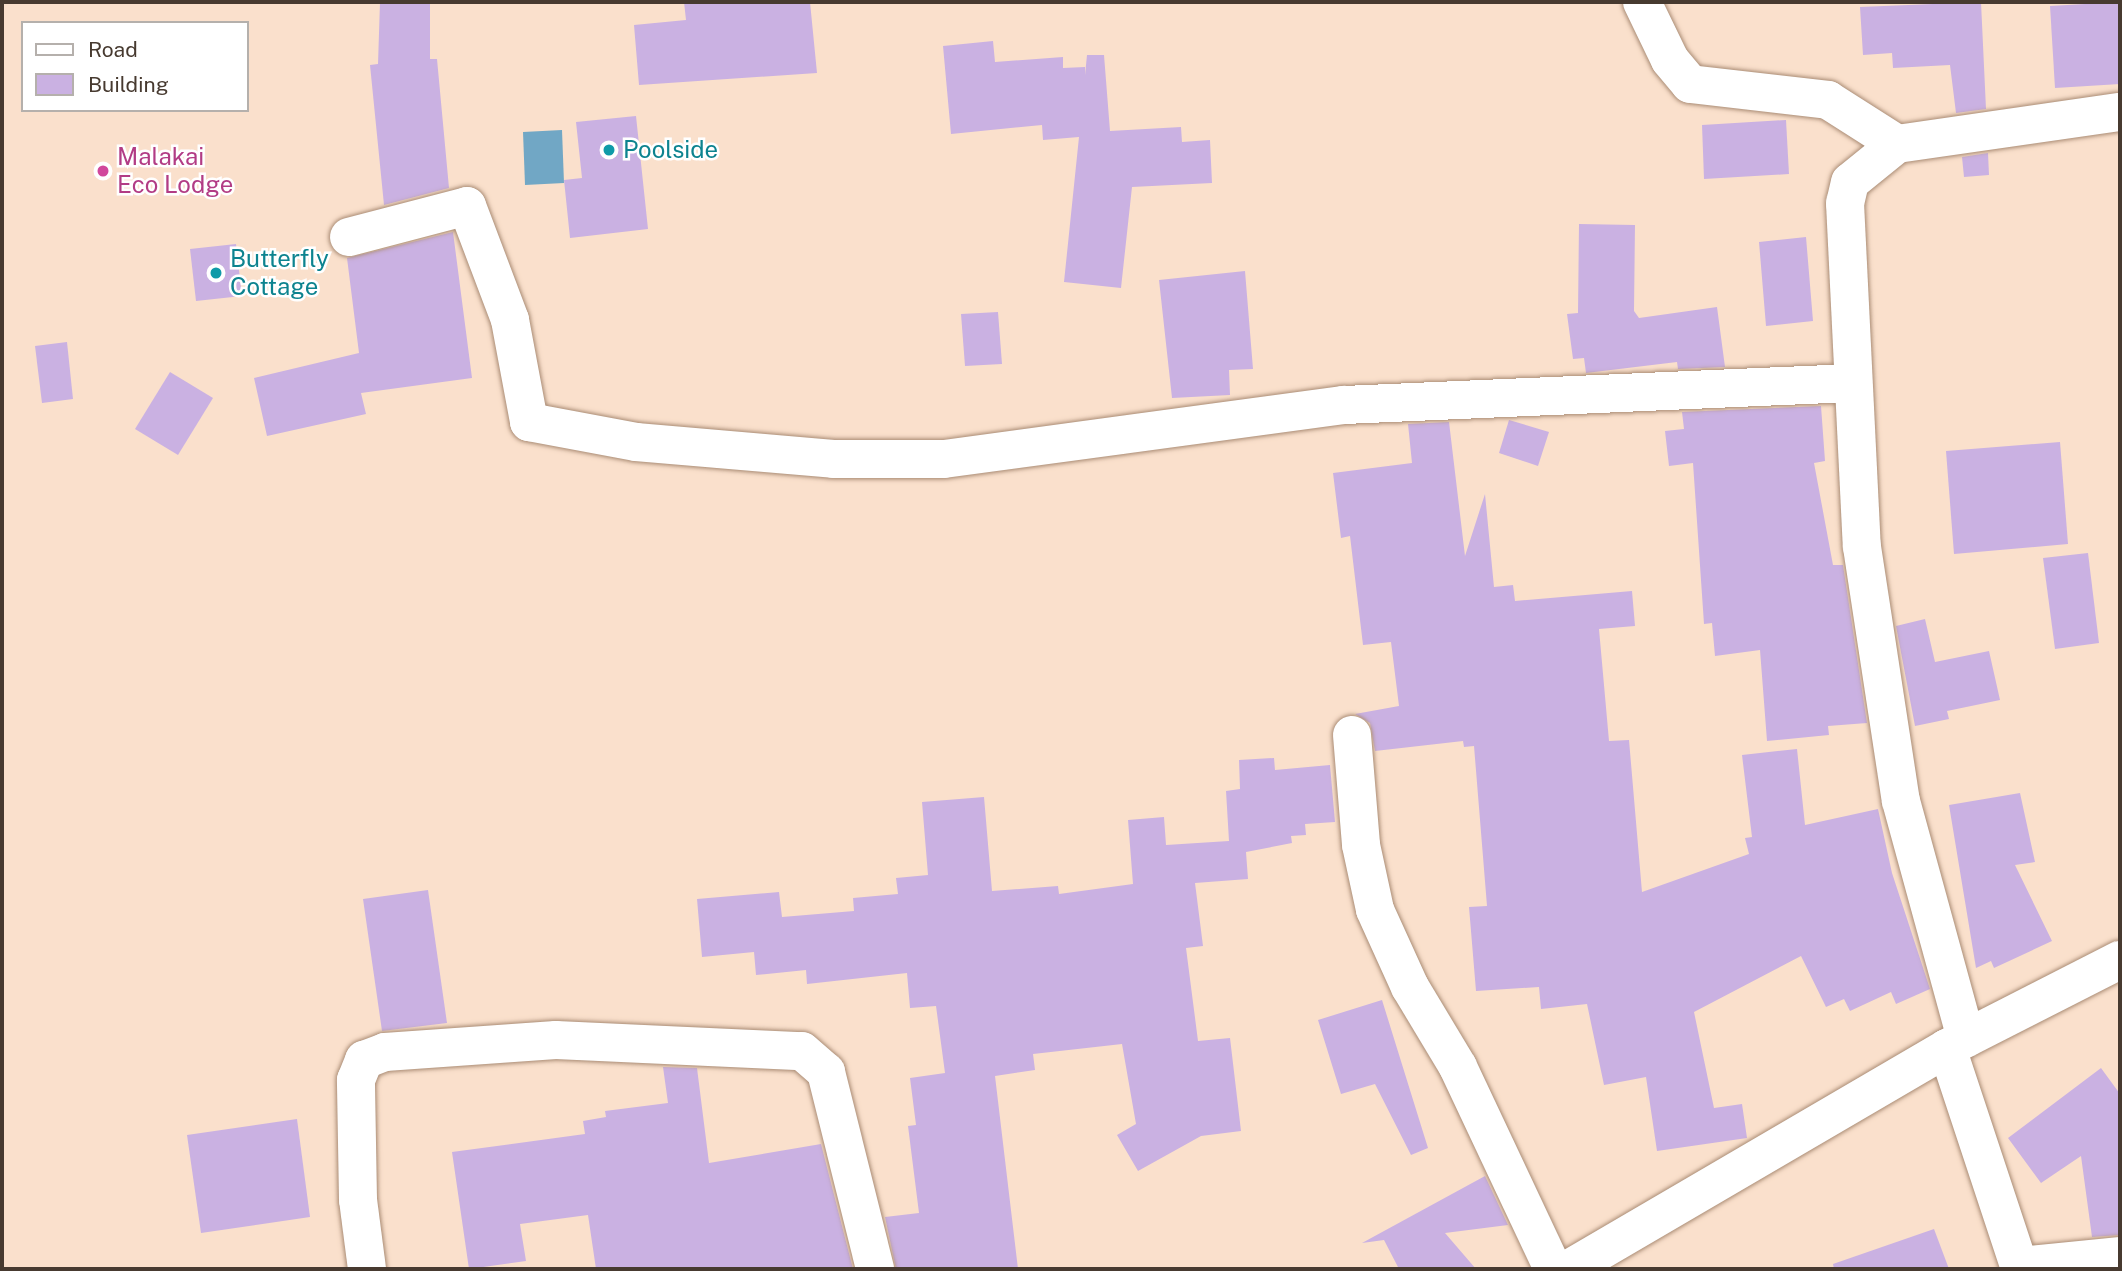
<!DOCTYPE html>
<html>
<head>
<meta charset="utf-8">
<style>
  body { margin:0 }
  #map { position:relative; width:2122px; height:1271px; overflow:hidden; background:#fae0cc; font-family:"Public Sans",sans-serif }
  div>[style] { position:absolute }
  .water>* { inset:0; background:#71a7c5 }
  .building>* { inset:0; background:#cab1e2 }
  .roads { filter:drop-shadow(0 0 2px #aa8c75) drop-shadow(0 0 2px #aa8c75) }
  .street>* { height:38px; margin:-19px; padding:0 19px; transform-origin:19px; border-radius:19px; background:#fff }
  .dots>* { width:19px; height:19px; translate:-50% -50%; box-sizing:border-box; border:4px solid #fff; border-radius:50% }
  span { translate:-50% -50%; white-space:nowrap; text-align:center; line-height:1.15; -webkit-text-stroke:5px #fff; paint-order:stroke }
  .culture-label { font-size:24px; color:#0d838f }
  .left { translate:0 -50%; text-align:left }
  .hotel-label { font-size:24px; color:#b23c85 }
  .frame { position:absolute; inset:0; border:4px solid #473a30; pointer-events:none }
  .legend { position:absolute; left:21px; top:21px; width:228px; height:91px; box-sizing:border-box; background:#fff; border:2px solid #b5b0ac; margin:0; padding:9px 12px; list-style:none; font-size:21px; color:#473a30 }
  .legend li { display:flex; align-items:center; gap:14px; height:35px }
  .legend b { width:35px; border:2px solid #b5b0ac }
</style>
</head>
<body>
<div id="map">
  <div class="water">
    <i style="clip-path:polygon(562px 130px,564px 183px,525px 185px,523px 132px)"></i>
  </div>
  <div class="building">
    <i style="clip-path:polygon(380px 2px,430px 2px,430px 59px,437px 59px,449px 188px,384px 205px,370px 65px,378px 64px)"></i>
    <i style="clip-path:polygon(684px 2px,810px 2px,817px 73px,639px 85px,634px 25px,686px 20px)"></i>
    <i style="clip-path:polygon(1981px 2px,1986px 109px,1956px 113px,1950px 65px,1893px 68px,1892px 53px,1863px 55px,1860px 7px)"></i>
    <i style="clip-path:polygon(2120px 2px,2120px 84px,2055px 88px,2050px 6px)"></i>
    <i style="clip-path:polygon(993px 41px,995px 62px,1063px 57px,1063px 68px,1085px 67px,1085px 75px,1087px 55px,1104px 55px,1110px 131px,1181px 127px,1182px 142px,1210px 140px,1212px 183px,1132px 187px,1121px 288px,1064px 282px,1079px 137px,1043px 140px,1042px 125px,951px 134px,943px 46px)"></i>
    <i style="clip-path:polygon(636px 116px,648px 229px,570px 238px,564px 180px,582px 178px,576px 122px)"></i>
    <i style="clip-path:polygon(1786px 120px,1789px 174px,1704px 179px,1702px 125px)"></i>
    <i style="clip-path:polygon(1988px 153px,1989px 175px,1964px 177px,1962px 157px)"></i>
    <i style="clip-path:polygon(1579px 224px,1635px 225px,1634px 311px,1639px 318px,1717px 307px,1725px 367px,1678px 369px,1677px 362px,1586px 373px,1584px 358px,1573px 359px,1567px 314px,1578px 313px)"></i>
    <i style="clip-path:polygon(453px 232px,472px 378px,361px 393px,366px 414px,267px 436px,254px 378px,359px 353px,347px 258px)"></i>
    <i style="clip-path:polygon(1806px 237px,1813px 321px,1766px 326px,1759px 242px)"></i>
    <i style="clip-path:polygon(236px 244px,242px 296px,196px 301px,190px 249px)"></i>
    <i style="clip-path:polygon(1245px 271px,1253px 369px,1229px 370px,1230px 395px,1172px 398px,1159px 280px)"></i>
    <i style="clip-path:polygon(998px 312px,1002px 364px,965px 366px,961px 314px)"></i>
    <i style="clip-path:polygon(67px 342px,73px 399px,42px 403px,35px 346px)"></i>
    <i style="clip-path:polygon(170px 372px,213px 398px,178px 455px,135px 429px)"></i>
    <i style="clip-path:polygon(1821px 406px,1825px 461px,1814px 463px,1833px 565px,1843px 565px,1867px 723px,1828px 726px,1829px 735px,1767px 741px,1760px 650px,1715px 656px,1712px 623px,1704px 624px,1693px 463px,1669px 466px,1665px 431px,1684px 429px,1682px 412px)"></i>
    <i style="clip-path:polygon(1509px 420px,1549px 432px,1538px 466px,1499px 453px)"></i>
    <i style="clip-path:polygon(1449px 422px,1465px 556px,1485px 494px,1494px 587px,1513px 585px,1515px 601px,1632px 591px,1635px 626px,1599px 629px,1609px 741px,1629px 740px,1642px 892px,1749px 854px,1745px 838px,1752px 837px,1742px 755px,1797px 749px,1805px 825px,1878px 809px,1892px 873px,1930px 989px,1896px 1004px,1891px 992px,1850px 1011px,1844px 999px,1826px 1007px,1801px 956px,1694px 1012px,1714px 1108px,1742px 1104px,1747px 1138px,1657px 1151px,1646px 1077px,1604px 1085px,1587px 1004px,1541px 1009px,1539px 987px,1476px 991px,1469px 907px,1487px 906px,1474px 746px,1464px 747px,1463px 741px,1375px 751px,1370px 723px,1355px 714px,1399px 706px,1391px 642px,1363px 645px,1350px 536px,1341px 538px,1333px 473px,1412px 463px,1408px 424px)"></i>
    <i style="clip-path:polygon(2060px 442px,2068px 544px,1954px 554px,1946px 451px)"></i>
    <i style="clip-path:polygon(2088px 553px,2099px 643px,2055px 649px,2043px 558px)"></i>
    <i style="clip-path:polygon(1925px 619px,1935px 662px,1989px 651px,2000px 700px,1947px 711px,1949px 719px,1915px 726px,1896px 626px)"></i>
    <i style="clip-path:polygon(1274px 758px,1275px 770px,1330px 765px,1335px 822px,1305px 824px,1306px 835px,1291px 836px,1292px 843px,1246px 852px,1248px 879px,1195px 883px,1203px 946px,1186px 948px,1198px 1041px,1230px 1038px,1241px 1131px,1201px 1136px,1138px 1171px,1117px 1135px,1136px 1124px,1122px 1044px,1033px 1054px,1035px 1070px,995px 1076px,1018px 1269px,896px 1269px,885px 1217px,919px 1213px,908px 1126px,916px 1125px,910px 1078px,945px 1073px,936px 1006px,910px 1008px,907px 973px,807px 984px,806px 970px,756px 975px,754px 952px,702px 957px,697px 899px,779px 892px,782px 917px,854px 911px,853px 898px,898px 894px,896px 878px,928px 875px,922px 802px,984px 797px,992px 891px,1058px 886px,1059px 894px,1133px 884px,1128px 820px,1164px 817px,1166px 845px,1229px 841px,1226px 791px,1240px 789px,1239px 760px)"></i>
    <i style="clip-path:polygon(2020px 793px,2035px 862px,2015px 865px,2052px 941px,1994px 968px,1991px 961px,1976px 968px,1949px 805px)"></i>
    <i style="clip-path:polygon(428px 890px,447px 1023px,382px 1031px,363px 899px)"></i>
    <i style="clip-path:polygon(1382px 1000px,1428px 1148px,1411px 1155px,1375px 1084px,1341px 1094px,1318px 1020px)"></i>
    <i style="clip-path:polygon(663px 1067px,697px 1068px,709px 1163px,821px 1144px,853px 1269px,596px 1269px,588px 1215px,520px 1224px,526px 1261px,469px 1269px,452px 1152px,585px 1134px,583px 1121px,606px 1117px,605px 1111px,668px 1103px)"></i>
    <i style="clip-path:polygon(2101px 1068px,2120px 1094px,2120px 1235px,2092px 1237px,2081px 1156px,2041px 1183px,2008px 1138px)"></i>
    <i style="clip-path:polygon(297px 1119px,310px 1217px,201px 1233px,187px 1135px)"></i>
    <i style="clip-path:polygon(1485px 1176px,1508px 1225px,1445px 1233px,1476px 1269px,1399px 1269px,1384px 1240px,1362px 1243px)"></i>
    <i style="clip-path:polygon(1934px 1229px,1949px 1269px,1834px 1269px,1833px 1264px)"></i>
  </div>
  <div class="roads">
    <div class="street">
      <i style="left:1642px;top:2px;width:64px;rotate:64.2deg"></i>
      <i style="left:1670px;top:60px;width:31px;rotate:50deg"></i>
      <i style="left:1690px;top:84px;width:139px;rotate:6.6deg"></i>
      <i style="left:1828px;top:100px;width:82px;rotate:32.5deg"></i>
      <i style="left:1897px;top:144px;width:225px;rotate:-8.2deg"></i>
      <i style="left:1897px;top:144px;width:60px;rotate:141deg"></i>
      <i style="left:1850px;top:182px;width:22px;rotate:103deg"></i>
      <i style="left:1845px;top:203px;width:344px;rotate:87.2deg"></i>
      <i style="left:1862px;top:547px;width:257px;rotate:81.3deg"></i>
      <i style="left:1901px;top:801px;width:246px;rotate:74.7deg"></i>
      <i style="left:349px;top:237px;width:122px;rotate:-14.7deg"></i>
      <i style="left:467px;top:206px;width:122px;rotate:69.3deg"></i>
      <i style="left:510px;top:320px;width:104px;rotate:79.4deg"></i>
      <i style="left:529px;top:422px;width:109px;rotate:10.6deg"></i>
      <i style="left:636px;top:442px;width:198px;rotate:4.9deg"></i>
      <i style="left:833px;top:459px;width:111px"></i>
      <i style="left:944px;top:459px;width:404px;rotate:-7.7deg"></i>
      <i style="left:1344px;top:405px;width:508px;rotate:-2.48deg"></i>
      <i style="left:1352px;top:735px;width:110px;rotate:85.3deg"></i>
      <i style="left:1361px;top:845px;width:66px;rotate:77.8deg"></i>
      <i style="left:1375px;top:910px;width:85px;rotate:65.6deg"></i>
      <i style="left:1410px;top:987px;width:93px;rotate:59deg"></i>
      <i style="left:1458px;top:1067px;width:223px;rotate:64.8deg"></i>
      <i style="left:1947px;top:1048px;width:233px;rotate:71.7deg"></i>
      <i style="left:2019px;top:1266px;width:101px;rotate:-5.7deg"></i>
      <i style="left:367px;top:1269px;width:70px;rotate:-97.4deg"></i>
      <i style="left:358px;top:1200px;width:120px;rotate:-91deg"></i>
      <i style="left:356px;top:1080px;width:22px;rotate:-68deg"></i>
      <i style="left:364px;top:1060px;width:22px;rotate:-21deg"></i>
      <i style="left:385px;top:1052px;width:171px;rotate:-4deg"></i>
      <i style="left:556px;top:1040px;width:246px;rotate:2.6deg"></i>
      <i style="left:802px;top:1051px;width:32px;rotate:41deg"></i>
      <i style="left:826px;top:1072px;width:203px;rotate:76deg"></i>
      <i style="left:1569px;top:1269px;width:438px;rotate:-30.3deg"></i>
      <i style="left:1947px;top:1048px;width:194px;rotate:-27deg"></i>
    </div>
  </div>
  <div class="dots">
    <i style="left:609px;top:150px;background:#0f9aa8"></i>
    <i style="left:103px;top:171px;background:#d1479c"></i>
    <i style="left:216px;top:273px;background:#0f9aa8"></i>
  </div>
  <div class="culture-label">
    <span class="left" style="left:623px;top:150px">Poolside</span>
    <span class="left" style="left:230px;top:273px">Butterfly<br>Cottage</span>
  </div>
  <div class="hotel-label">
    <span class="left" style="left:117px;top:171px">Malakai<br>Eco Lodge</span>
  </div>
  <div class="frame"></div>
  <ul class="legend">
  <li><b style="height:9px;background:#fff"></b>Road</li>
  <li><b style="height:19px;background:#cab1e2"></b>Building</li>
  </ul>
</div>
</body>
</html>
